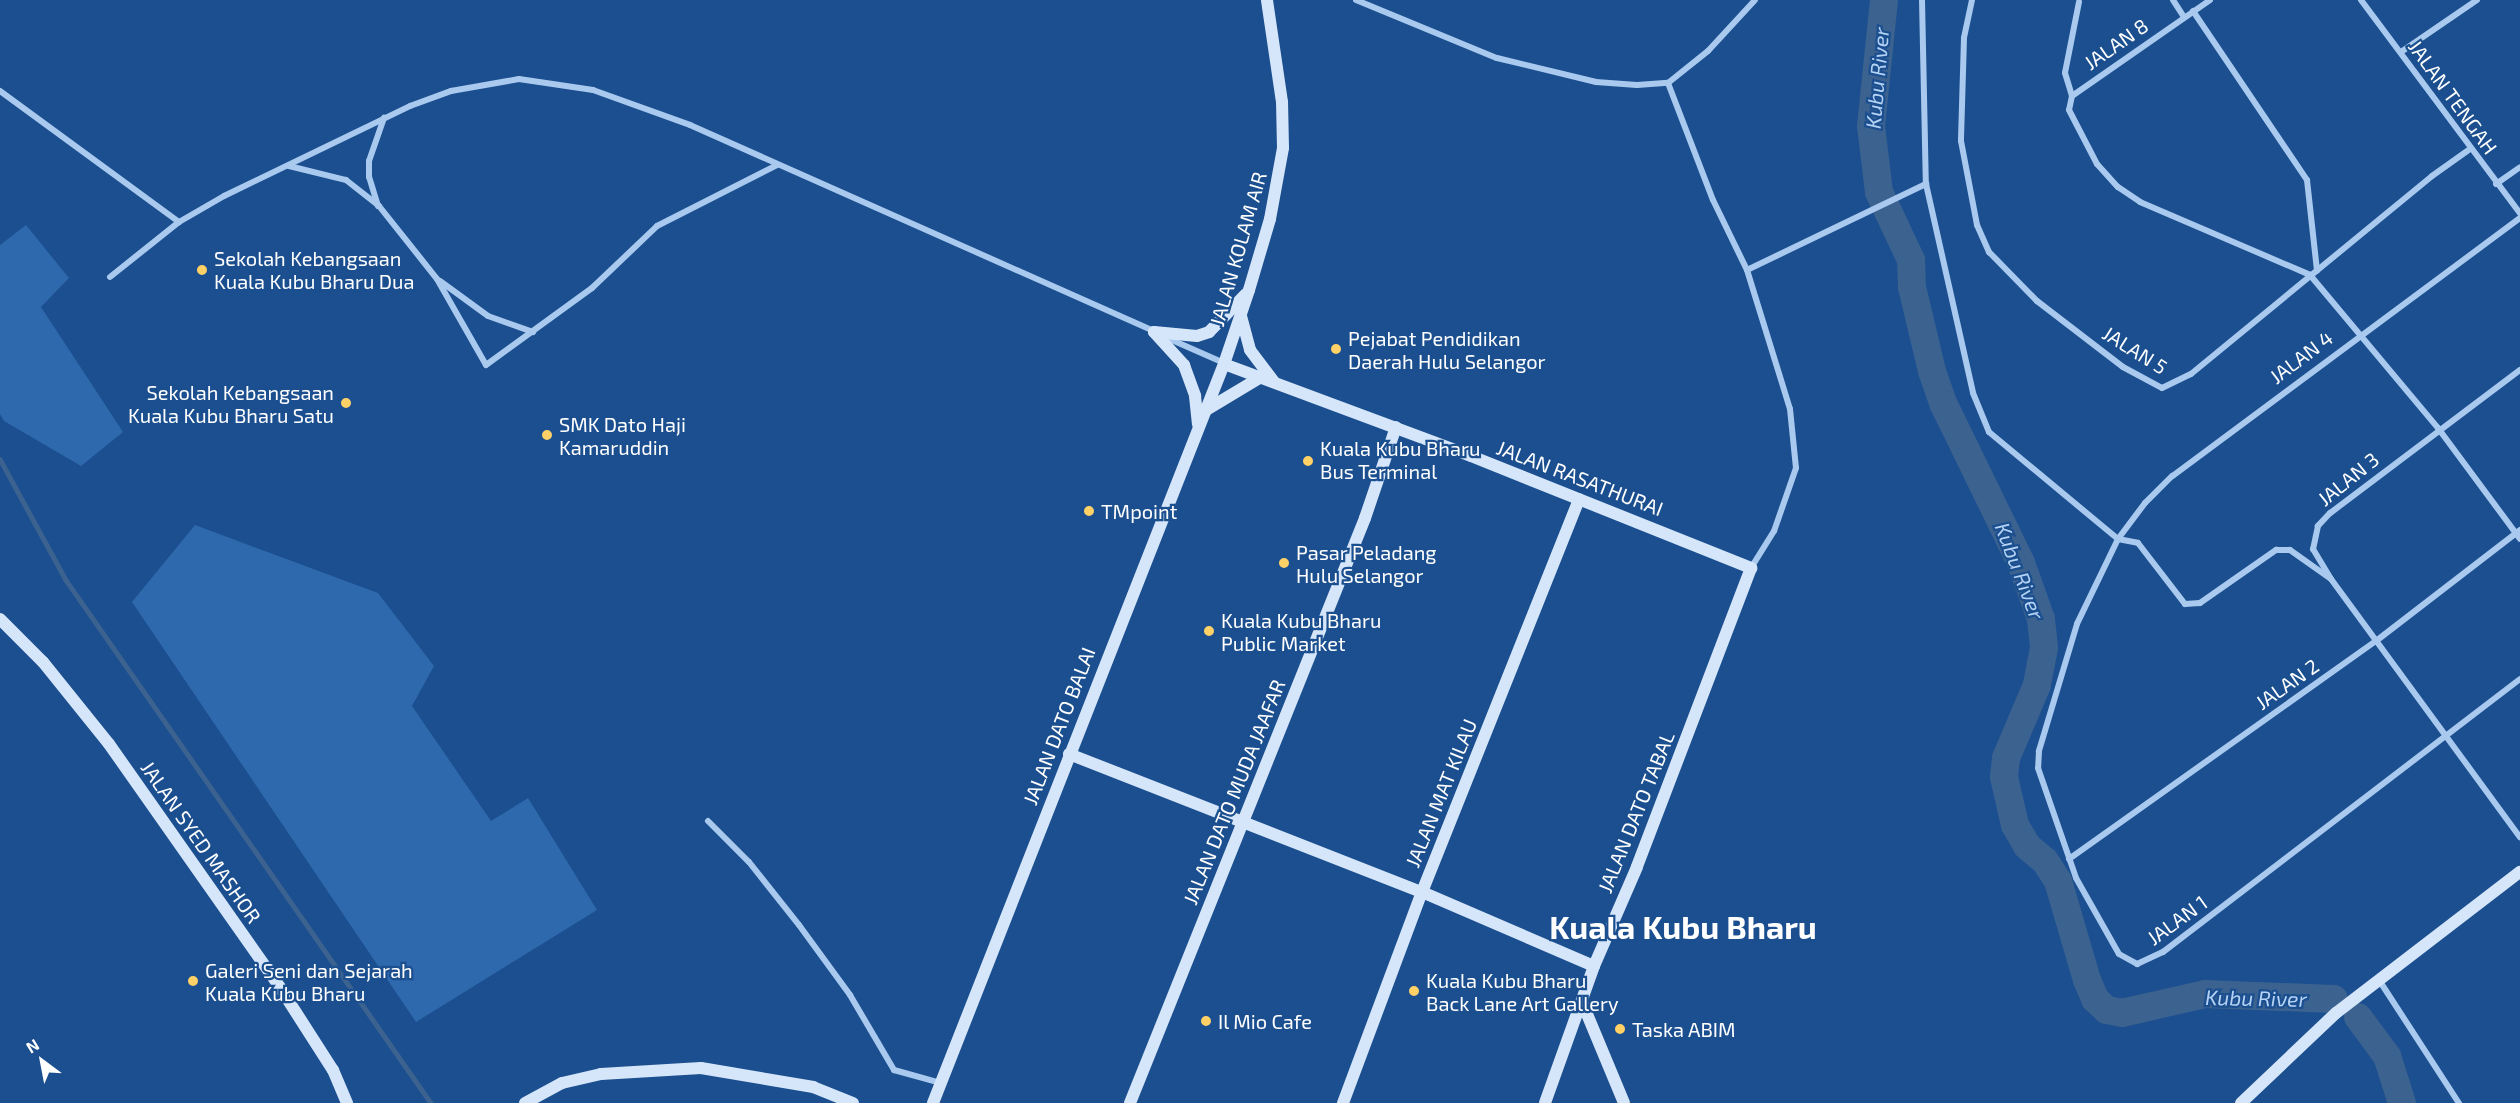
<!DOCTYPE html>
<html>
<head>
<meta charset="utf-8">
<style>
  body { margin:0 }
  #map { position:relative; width:2520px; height:1103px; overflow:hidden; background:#1b4f8f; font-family:"Exo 2",sans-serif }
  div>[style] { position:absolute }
  .green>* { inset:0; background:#2e69ad }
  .stream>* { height:4.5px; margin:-2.25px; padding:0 2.25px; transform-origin:2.25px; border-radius:2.25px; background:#3c6290 }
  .river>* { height:28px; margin:-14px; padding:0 14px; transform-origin:14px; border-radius:14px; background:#3c6290 }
  .street>* { height:6px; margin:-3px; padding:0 3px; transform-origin:3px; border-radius:3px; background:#a9c9ee }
  .secondary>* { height:12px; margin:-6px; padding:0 6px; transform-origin:6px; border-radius:6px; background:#d6e6fa }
  .dots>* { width:16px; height:16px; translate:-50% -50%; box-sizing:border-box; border:3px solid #1b4f8f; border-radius:50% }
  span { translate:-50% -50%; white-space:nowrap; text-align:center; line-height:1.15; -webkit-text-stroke:4.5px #1b4f8f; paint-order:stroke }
  .street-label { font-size:20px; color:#fff }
  .poi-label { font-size:20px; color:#fff }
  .left { translate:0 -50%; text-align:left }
  .right { translate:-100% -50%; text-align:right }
  .water-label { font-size:21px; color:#b5d3f5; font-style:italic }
  .town-label { font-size:32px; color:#fff; font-weight:700 }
  .north { position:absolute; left:12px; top:1031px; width:60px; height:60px; -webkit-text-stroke:4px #1b4f8f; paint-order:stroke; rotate:328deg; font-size:16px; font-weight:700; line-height:24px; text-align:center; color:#fff }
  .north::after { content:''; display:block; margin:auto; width:21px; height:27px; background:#fff; clip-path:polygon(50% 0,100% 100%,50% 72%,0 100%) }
</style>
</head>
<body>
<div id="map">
  <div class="green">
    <i style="clip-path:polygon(26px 225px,69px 278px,41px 307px,123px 432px,81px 466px,4px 421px,0 414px,0 245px)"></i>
    <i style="clip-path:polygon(195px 525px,378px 593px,434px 666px,412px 706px,491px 821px,528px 798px,597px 910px,416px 1022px,132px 602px)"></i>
  </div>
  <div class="stream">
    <i style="left:0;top:459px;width:138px;rotate:61.4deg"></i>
    <i style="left:66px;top:580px;width:638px;rotate:55.09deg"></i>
  </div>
  <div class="river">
    <i style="left:1884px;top:0;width:127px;rotate:95.9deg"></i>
    <i style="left:1871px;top:126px;width:66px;rotate:83.1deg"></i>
    <i style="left:1879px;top:192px;width:75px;rotate:64.8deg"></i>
    <i style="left:1911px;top:260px;width:27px;rotate:88deg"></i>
    <i style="left:1912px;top:287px;width:86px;rotate:76.6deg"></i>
    <i style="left:1932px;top:371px;width:36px;rotate:71deg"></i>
    <i style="left:1944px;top:405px;width:176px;rotate:64deg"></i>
    <i style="left:2021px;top:563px;width:59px;rotate:70.3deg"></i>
    <i style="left:2041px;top:619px;width:29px;rotate:84deg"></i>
    <i style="left:2044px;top:648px;width:38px;rotate:101deg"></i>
    <i style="left:2037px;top:685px;width:79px;rotate:113deg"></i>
    <i style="left:2006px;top:758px;width:19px;rotate:96deg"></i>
    <i style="left:2004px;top:777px;width:49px;rotate:77.1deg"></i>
    <i style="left:2015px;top:825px;width:24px;rotate:60deg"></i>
    <i style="left:2027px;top:846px;width:23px;rotate:40deg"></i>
    <i style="left:2045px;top:861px;width:24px;rotate:57deg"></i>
    <i style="left:2058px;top:881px;width:103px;rotate:73.7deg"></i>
    <i style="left:2087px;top:980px;width:21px;rotate:67deg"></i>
    <i style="left:2095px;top:999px;width:16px;rotate:43deg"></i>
    <i style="left:2107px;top:1010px;width:15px;rotate:11deg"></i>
    <i style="left:2122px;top:1013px;width:85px;rotate:-12.9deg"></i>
    <i style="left:2205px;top:994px;width:129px;rotate:2.2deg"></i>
    <i style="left:2358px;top:1017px;width:49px;rotate:53.4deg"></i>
    <i style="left:2387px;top:1056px;width:49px;rotate:72.3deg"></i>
  </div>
  <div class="street">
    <i style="left:1356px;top:0;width:152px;rotate:22.4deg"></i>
    <i style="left:1497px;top:58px;width:102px;rotate:13.6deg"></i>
    <i style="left:1596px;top:82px;width:41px;rotate:4.2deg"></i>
    <i style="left:1637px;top:85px;width:31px;rotate:-4deg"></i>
    <i style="left:1668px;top:83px;width:51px;rotate:-38.7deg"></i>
    <i style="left:1708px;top:51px;width:69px;rotate:-47.3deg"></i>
    <i style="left:1922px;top:0;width:184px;rotate:88.8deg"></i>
    <i style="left:1926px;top:184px;width:214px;rotate:77.3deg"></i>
    <i style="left:1973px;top:393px;width:42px;rotate:67.7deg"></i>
    <i style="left:1989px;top:432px;width:168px;rotate:39.7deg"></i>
    <i style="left:2118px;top:539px;width:20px;rotate:11deg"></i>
    <i style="left:2138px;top:543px;width:77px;rotate:52.4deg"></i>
    <i style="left:2185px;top:604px;width:15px;rotate:-4deg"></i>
    <i style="left:2200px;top:603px;width:93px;rotate:-34.9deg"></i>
    <i style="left:2276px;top:550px;width:14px"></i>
    <i style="left:2290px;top:550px;width:50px;rotate:35.3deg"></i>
    <i style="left:1972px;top:0;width:39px;rotate:102deg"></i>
    <i style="left:1964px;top:38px;width:103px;rotate:91.7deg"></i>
    <i style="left:1961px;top:141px;width:86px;rotate:79.2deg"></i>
    <i style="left:1977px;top:225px;width:30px;rotate:66deg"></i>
    <i style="left:1989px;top:252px;width:69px;rotate:45.6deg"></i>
    <i style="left:2037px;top:301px;width:108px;rotate:37.5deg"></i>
    <i style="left:2123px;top:367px;width:44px;rotate:28.3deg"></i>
    <i style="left:2162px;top:388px;width:32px;rotate:-26deg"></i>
    <i style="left:2191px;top:374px;width:312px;rotate:-39.4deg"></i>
    <i style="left:2432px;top:176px;width:47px;rotate:-35.4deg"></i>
    <i style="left:2173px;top:0;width:20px;rotate:57deg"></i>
    <i style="left:2361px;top:0;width:266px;rotate:53.3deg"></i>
    <i style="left:2079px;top:2px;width:72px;rotate:101.2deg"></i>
    <i style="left:2065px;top:73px;width:24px;rotate:73deg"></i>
    <i style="left:2072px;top:96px;width:14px;rotate:102deg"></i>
    <i style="left:2069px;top:110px;width:61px;rotate:62.6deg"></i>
    <i style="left:2097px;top:164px;width:31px;rotate:48deg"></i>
    <i style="left:2118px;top:187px;width:27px;rotate:34deg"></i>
    <i style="left:2140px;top:202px;width:185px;rotate:23.2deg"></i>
    <i style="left:2310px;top:275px;width:199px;rotate:50.1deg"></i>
    <i style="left:2438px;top:428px;width:138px;rotate:53.5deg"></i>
    <i style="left:2193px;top:11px;width:204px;rotate:56deg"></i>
    <i style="left:2307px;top:180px;width:91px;rotate:83.7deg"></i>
    <i style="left:2401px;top:52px;width:92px;rotate:-34.4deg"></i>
    <i style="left:1668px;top:83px;width:125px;rotate:69deg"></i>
    <i style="left:1713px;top:200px;width:78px;rotate:64.1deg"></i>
    <i style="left:1747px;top:270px;width:145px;rotate:72.8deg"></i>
    <i style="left:1790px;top:409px;width:59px;rotate:84.2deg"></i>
    <i style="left:1796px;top:468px;width:67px;rotate:109.2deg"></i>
    <i style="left:1774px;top:531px;width:44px;rotate:121.9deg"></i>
    <i style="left:0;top:91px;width:222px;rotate:36.2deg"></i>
    <i style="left:2072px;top:96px;width:168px;rotate:-34.8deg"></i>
    <i style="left:289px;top:166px;width:59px;rotate:13.8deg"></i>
    <i style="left:346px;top:180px;width:42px;rotate:38.2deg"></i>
    <i style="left:379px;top:206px;width:93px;rotate:51.5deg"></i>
    <i style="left:437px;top:279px;width:99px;rotate:60.3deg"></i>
    <i style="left:486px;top:365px;width:131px;rotate:-36deg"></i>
    <i style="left:592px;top:288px;width:90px;rotate:-43.6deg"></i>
    <i style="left:657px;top:226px;width:135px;rotate:-26.9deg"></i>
    <i style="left:2496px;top:184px;width:29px;rotate:-35deg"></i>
    <i style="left:378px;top:206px;width:30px;rotate:-107deg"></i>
    <i style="left:369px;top:177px;width:16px;rotate:-90deg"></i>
    <i style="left:369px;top:161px;width:46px;rotate:-70.8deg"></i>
    <i style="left:2520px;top:218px;width:433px;rotate:143.4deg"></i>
    <i style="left:2172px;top:476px;width:38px;rotate:135deg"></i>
    <i style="left:2145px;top:503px;width:45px;rotate:126.9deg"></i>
    <i style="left:2118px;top:539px;width:94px;rotate:115.8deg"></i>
    <i style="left:2077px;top:624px;width:133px;rotate:106.7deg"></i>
    <i style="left:2039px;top:751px;width:17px;rotate:93deg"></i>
    <i style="left:2038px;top:768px;width:116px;rotate:70.9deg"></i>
    <i style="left:2076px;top:878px;width:87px;rotate:60.5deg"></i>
    <i style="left:2119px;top:954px;width:21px;rotate:29deg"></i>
    <i style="left:2137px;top:964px;width:29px;rotate:-25deg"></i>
    <i style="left:2163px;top:952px;width:449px;rotate:-37.4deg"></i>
    <i style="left:1747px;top:270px;width:199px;rotate:-25.7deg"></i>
    <i style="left:110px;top:277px;width:88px;rotate:-38.6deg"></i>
    <i style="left:179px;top:222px;width:52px;rotate:-30deg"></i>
    <i style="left:224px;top:196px;width:207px;rotate:-25.8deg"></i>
    <i style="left:410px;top:106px;width:44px;rotate:-20.1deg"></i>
    <i style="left:451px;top:91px;width:69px;rotate:-10deg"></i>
    <i style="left:519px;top:79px;width:75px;rotate:8.5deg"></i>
    <i style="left:593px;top:90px;width:103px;rotate:19.8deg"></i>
    <i style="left:690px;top:125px;width:510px;rotate:23.95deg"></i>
    <i style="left:440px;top:281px;width:59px;rotate:36.1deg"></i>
    <i style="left:488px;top:316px;width:48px;rotate:19.6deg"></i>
    <i style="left:1165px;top:337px;width:64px;rotate:23.8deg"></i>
    <i style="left:2520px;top:370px;width:238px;rotate:143deg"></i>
    <i style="left:2330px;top:513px;width:18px;rotate:133deg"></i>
    <i style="left:2318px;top:526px;width:24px;rotate:102deg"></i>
    <i style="left:2313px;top:549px;width:35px;rotate:59deg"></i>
    <i style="left:2331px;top:579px;width:320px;rotate:53.8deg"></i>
    <i style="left:708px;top:821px;width:58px;rotate:45deg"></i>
    <i style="left:749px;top:862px;width:80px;rotate:51.6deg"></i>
    <i style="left:799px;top:925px;width:87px;rotate:53.9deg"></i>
    <i style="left:850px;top:995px;width:87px;rotate:59.6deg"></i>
    <i style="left:894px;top:1070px;width:49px;rotate:15.5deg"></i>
    <i style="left:2069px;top:859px;width:377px;rotate:-35.4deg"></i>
    <i style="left:2376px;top:641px;width:182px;rotate:-37.6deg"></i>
    <i style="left:2379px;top:980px;width:147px;rotate:57deg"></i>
  </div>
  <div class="secondary">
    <i style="left:1241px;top:316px;width:35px;rotate:75deg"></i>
    <i style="left:1250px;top:350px;width:39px;rotate:53deg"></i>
    <i style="left:1154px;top:332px;width:43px;rotate:5.3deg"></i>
    <i style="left:1197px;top:336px;width:13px;rotate:-18deg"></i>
    <i style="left:1209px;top:332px;width:53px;rotate:-45.8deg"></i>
    <i style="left:1154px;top:332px;width:45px;rotate:47.7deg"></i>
    <i style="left:1184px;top:365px;width:33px;rotate:70deg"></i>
    <i style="left:1195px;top:396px;width:28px;rotate:84deg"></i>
    <i style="left:1224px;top:364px;width:264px;rotate:20.4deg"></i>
    <i style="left:1471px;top:456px;width:302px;rotate:21.8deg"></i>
    <i style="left:1751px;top:568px;width:320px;rotate:110.9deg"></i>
    <i style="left:1637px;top:867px;width:108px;rotate:113.5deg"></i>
    <i style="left:1594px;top:966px;width:145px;rotate:109.7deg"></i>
    <i style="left:1206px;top:410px;width:64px;rotate:-31deg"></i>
    <i style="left:0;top:619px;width:61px;rotate:45deg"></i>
    <i style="left:43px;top:662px;width:105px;rotate:51.2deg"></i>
    <i style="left:109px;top:744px;width:296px;rotate:54.9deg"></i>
    <i style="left:279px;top:986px;width:100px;rotate:57.3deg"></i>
    <i style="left:333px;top:1070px;width:36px;rotate:67deg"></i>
    <i style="left:1069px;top:754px;width:379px;rotate:21.4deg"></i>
    <i style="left:1422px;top:892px;width:187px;rotate:23.3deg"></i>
    <i style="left:1582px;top:1002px;width:109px;rotate:67.4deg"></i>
    <i style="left:525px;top:1103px;width:42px;rotate:-28.4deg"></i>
    <i style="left:562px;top:1083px;width:40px;rotate:-13deg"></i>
    <i style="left:601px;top:1074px;width:100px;rotate:-3.4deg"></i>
    <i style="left:701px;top:1068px;width:114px;rotate:9.6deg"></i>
    <i style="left:813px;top:1087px;width:43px;rotate:21.8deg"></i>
    <i style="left:933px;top:1103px;width:794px;rotate:-68.51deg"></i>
    <i style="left:1224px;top:364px;width:78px;rotate:-71.3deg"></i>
    <i style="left:1249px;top:290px;width:74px;rotate:-73.5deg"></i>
    <i style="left:1270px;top:219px;width:72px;rotate:-79.6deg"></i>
    <i style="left:1283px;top:148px;width:46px;rotate:-91.2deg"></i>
    <i style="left:1282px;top:102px;width:103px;rotate:-98.4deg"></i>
    <i style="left:1130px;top:1103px;width:630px;rotate:-68.11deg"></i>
    <i style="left:1365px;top:518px;width:96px;rotate:-71.2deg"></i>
    <i style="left:1343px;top:1103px;width:225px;rotate:-69.5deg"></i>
    <i style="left:1422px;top:892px;width:423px;rotate:-68.2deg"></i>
    <i style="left:2241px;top:1103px;width:131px;rotate:-43.5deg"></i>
    <i style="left:2336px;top:1013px;width:232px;rotate:-37.5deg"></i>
  </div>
  <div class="dots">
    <i style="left:202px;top:270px;background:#ffd166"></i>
    <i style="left:1336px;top:349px;background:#ffd166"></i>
    <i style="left:346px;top:403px;background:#ffd166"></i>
    <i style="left:547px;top:435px;background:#ffd166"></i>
    <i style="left:1308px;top:461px;background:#ffd166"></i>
    <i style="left:1089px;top:511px;background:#ffd166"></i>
    <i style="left:1284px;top:563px;background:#ffd166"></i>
    <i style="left:1209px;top:631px;background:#ffd166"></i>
    <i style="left:193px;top:981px;background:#ffd166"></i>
    <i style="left:1414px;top:991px;background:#ffd166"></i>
    <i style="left:1206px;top:1021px;background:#ffd166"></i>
    <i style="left:1620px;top:1029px;background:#ffd166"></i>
  </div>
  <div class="street-label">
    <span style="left:2116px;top:44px;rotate:-35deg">JALAN 8</span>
    <span style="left:2453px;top:97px;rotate:54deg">JALAN TENGAH</span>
    <span style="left:1238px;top:249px;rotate:-74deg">JALAN KOLAM AIR</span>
    <span style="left:2135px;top:350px;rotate:32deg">JALAN 5</span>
    <span style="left:2301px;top:357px;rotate:-37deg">JALAN 4</span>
    <span style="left:1580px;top:478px;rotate:21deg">JALAN RASATHURAI</span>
    <span style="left:2348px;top:479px;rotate:-39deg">JALAN 3</span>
    <span style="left:2287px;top:684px;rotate:-35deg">JALAN 2</span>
    <span style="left:1059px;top:726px;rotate:-69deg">JALAN DATO BALAI</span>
    <span style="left:1234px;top:792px;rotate:-68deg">JALAN DATO MUDA JAAFAR</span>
    <span style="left:1441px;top:793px;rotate:-68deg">JALAN MAT KILAU</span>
    <span style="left:1636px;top:812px;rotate:-68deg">JALAN DATO TABAL</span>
    <span style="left:201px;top:842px;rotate:55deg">JALAN SYED MASHOR</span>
    <span style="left:2177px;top:920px;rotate:-36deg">JALAN 1</span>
  </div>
  <div class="poi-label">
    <span class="left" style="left:214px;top:270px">Sekolah Kebangsaan<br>Kuala Kubu Bharu Dua</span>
    <span class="left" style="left:1348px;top:350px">Pejabat Pendidikan<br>Daerah Hulu Selangor</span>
    <span class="right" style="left:334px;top:404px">Sekolah Kebangsaan<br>Kuala Kubu Bharu Satu</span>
    <span class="left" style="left:559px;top:436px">SMK Dato Haji<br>Kamaruddin</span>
    <span class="left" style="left:1320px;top:460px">Kuala Kubu Bharu<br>Bus Terminal</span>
    <span class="left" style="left:1101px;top:511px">TMpoint</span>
    <span class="left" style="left:1296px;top:564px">Pasar Peladang<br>Hulu Selangor</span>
    <span class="left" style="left:1221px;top:632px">Kuala Kubu Bharu<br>Public Market</span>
    <span class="left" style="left:205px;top:982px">Galeri Seni dan Sejarah<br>Kuala Kubu Bharu</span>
    <span class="left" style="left:1426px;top:992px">Kuala Kubu Bharu<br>Back Lane Art Gallery</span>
    <span class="left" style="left:1218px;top:1021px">Il Mio Cafe</span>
    <span class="left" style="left:1632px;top:1029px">Taska ABIM</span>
  </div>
  <div class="water-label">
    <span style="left:1877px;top:78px;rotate:-85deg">Kubu River</span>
    <span style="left:2020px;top:571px;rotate:69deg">Kubu River</span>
    <span style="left:2256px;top:998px;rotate:1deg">Kubu River</span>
  </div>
  <div class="town-label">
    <span style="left:1683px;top:926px">Kuala Kubu Bharu</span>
  </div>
  <div class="north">N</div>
</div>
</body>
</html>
